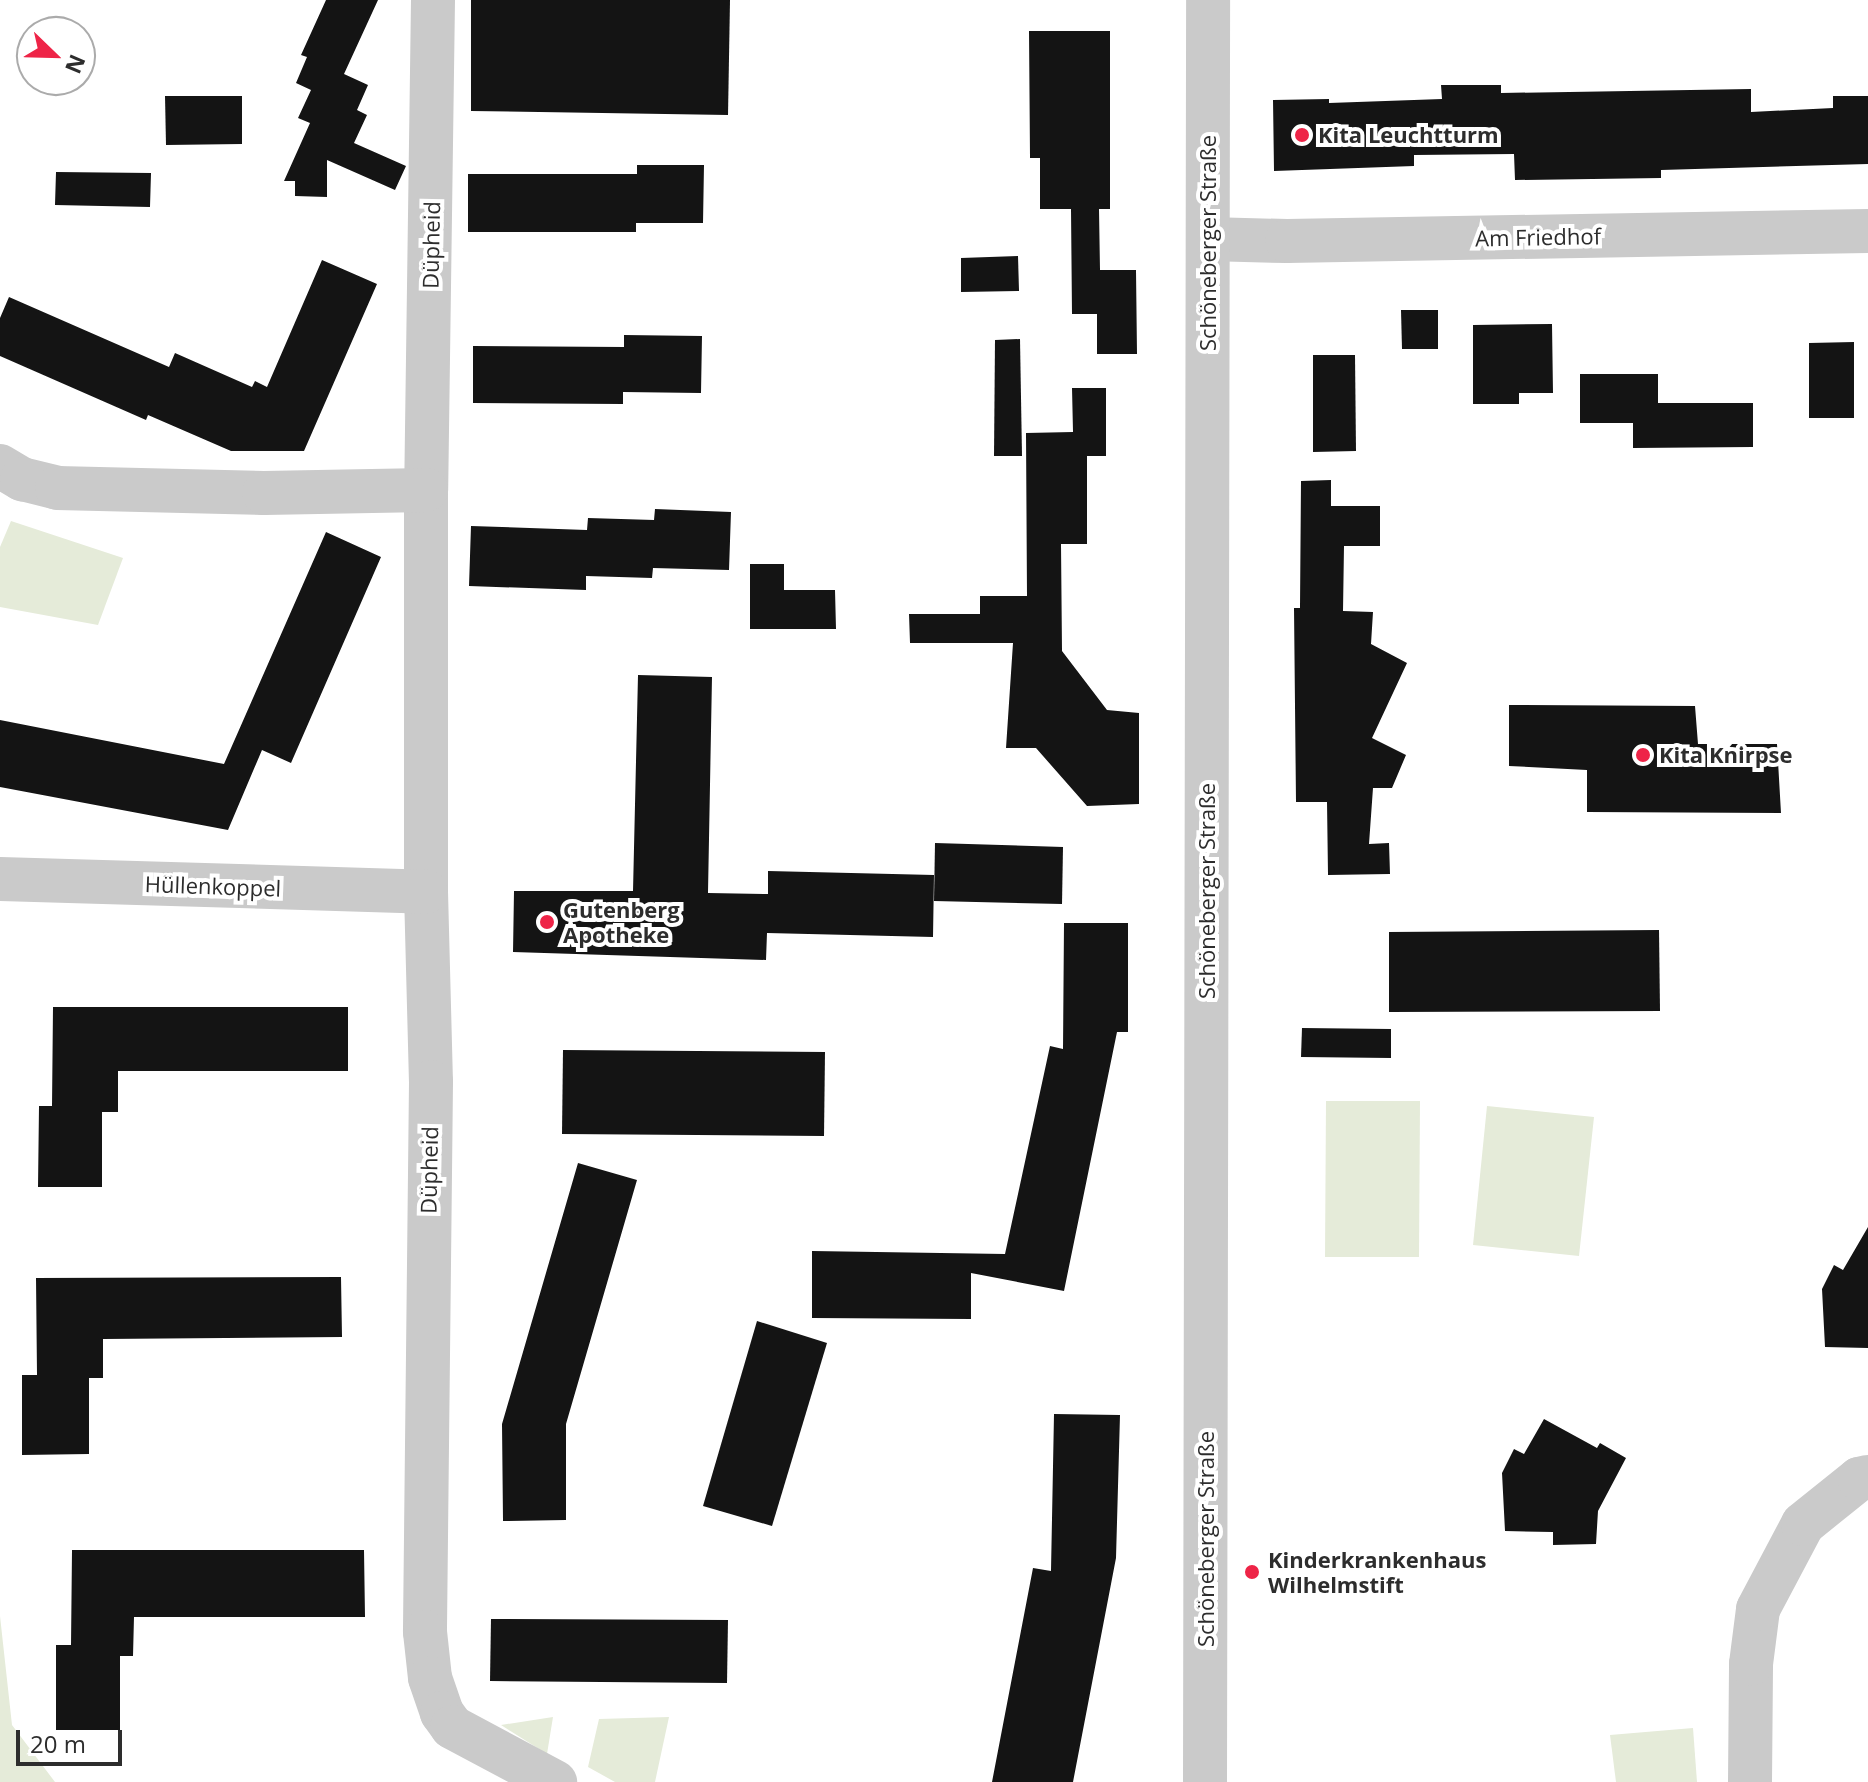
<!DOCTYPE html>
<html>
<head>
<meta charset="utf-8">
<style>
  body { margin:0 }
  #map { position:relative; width:1868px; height:1782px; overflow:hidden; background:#fff; font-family:"Open Sans",sans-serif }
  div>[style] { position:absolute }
  .green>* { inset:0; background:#e5ebd9 }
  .building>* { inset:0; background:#141414 }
  .minor>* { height:44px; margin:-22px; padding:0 22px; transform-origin:22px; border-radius:22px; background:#cacaca }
  .dots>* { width:22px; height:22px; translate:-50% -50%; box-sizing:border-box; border:4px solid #fff; border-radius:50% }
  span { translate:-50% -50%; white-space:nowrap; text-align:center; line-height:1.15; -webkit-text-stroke:8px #fff; paint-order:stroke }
  .poi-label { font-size:22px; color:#2d2d2d; font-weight:700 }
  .left { translate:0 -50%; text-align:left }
  .street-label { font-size:22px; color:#2d2d2d }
  .north { position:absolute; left:16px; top:16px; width:80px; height:80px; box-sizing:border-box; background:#fff; border:2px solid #ababab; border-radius:50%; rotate:113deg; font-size:22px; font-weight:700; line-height:32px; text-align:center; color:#2d2d2d }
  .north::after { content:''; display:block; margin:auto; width:28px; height:36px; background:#ee2447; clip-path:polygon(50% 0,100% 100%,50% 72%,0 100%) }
  .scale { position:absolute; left:16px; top:1730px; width:106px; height:36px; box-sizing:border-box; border:4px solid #2d2d2d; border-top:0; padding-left:10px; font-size:24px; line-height:28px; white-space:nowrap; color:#2d2d2d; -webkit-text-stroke:6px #fff; paint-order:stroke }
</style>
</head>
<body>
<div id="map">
  <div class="green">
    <i style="clip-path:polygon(11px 521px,123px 558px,98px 625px,0 607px,0 547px)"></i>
    <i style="clip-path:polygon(1326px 1101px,1420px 1101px,1419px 1257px,1325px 1257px)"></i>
    <i style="clip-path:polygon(1487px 1106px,1594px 1117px,1579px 1256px,1473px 1245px)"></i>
    <i style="clip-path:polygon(0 1616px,12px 1725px,55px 1782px,0 1782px)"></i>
    <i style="clip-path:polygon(553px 1717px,547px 1754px,501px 1725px)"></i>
    <i style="clip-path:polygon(669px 1717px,655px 1782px,615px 1782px,588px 1767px,599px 1719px)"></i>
    <i style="clip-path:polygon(1693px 1728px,1697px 1782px,1616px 1782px,1610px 1735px)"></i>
  </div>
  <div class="building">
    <i style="clip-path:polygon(326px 0,378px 0,344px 74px,368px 85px,357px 110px,367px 115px,354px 143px,406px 166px,395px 190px,327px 160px,327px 197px,295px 196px,295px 181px,284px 181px,310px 123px,298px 118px,311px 90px,296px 83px,307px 57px,301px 55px)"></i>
    <i style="clip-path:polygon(471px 0,730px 0,728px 115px,471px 111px)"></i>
    <i style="clip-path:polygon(1029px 31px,1110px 31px,1110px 209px,1099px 209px,1100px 270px,1136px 270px,1137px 354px,1097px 354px,1097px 314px,1072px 314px,1071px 209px,1040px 209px,1040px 158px,1030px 158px)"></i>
    <i style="clip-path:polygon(1441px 85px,1501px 85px,1501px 93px,1751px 89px,1751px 112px,1833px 108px,1833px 96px,1868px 96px,1868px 164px,1661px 170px,1661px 178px,1515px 180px,1514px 154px,1414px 155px,1414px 166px,1274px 171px,1273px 100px,1329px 99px,1329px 103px,1442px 99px)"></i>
    <i style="clip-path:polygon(165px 96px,242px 96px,242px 144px,166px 145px)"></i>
    <i style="clip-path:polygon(637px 165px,704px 165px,703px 223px,636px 223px,636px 232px,468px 232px,468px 174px,637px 174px)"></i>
    <i style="clip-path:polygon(56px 172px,151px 173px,150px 207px,55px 205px)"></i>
    <i style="clip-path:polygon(1018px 256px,1019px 291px,961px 292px,961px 258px)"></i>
    <i style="clip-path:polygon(322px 260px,377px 284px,304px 451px,231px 451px,148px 415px,146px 420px,0 356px,0 318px,9px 297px,169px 367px,175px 353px,252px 387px,255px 381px,267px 387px)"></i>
    <i style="clip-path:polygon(1401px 310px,1438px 310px,1438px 349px,1402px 349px)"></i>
    <i style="clip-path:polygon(1552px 324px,1553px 393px,1519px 393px,1519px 404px,1473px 404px,1473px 325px)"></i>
    <i style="clip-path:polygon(624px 335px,702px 336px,701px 393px,623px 392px,623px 404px,473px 403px,473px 346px,624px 347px)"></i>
    <i style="clip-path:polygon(1020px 339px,1022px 456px,994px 456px,995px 340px)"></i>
    <i style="clip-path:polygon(1854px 342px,1854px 418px,1809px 418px,1809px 343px)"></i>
    <i style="clip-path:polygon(1313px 355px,1355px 355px,1356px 451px,1313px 452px)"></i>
    <i style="clip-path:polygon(1580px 374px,1658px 374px,1658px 403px,1753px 403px,1753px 447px,1633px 448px,1633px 423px,1580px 423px)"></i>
    <i style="clip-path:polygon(1072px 388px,1106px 388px,1106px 456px,1087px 456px,1087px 544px,1061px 544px,1062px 651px,1107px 710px,1139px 713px,1139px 804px,1087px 806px,1036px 748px,1006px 748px,1013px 643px,910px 643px,909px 614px,980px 614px,980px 596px,1027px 596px,1026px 433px,1073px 432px)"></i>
    <i style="clip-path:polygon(1331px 480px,1331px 506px,1380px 506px,1380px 546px,1344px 546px,1343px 611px,1373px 612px,1371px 644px,1407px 663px,1372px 738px,1406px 755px,1392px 788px,1373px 788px,1369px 844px,1389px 843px,1390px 874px,1328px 875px,1327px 802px,1296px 802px,1294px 608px,1300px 608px,1301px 481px)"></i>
    <i style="clip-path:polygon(655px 509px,731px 512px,729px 570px,653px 568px,652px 578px,586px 576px,586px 590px,469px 586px,471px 526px,587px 530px,588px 518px,654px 520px)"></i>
    <i style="clip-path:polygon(326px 532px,381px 557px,291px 763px,262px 750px,228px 830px,0 787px,0 720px,224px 764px)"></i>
    <i style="clip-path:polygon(750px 564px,784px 564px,784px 590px,835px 590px,836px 629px,750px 629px)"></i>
    <i style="clip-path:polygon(638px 675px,712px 677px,708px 893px,768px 894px,768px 871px,934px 875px,933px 937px,767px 933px,766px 960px,513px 952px,514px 891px,633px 891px)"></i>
    <i style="clip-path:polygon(1509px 705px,1695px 706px,1698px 744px,1777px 744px,1781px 813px,1587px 812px,1587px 770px,1509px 766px)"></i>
    <i style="clip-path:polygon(935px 843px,1063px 847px,1062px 904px,934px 901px)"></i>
    <i style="clip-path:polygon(1064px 923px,1128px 923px,1128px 1032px,1117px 1032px,1064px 1291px,971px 1273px,971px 1319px,812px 1318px,812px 1251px,1005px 1254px,1050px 1046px,1063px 1049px)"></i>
    <i style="clip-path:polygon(1659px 930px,1660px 1011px,1389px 1012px,1389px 932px)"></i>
    <i style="clip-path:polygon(53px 1007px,348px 1007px,348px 1071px,118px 1071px,118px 1112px,102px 1112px,102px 1187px,38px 1187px,39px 1106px,52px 1106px)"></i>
    <i style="clip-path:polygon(1302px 1028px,1391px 1029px,1391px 1058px,1301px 1057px)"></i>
    <i style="clip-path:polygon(563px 1050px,825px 1052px,824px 1136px,562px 1134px)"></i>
    <i style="clip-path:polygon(578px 1163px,637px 1180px,566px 1424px,566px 1520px,503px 1521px,502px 1424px)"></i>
    <i style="clip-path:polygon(1868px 1227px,1868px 1348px,1825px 1347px,1822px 1289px,1834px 1265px,1843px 1270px)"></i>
    <i style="clip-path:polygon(341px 1277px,342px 1337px,103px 1339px,103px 1378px,89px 1378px,89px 1454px,22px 1455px,22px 1375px,37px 1375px,36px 1278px)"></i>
    <i style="clip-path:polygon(757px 1321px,827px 1343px,772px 1526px,703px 1506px)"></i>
    <i style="clip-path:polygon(1054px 1414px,1120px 1415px,1116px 1558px,1073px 1782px,992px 1782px,1033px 1568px,1051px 1571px)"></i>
    <i style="clip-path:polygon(1544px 1419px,1597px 1448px,1600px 1443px,1626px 1458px,1598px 1511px,1596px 1544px,1553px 1545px,1553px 1532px,1505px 1531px,1502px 1473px,1514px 1449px,1524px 1454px)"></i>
    <i style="clip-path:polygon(72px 1550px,364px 1550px,365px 1617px,134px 1617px,133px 1656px,120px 1656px,120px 1730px,56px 1730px,56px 1645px,71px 1645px)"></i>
    <i style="clip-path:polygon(491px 1619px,728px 1620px,727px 1683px,490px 1681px)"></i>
  </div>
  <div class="minor">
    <i style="left:433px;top:0;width:490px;rotate:90.8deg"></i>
    <i style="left:426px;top:490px;width:402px;rotate:90deg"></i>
    <i style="left:426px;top:892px;width:190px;rotate:88.5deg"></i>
    <i style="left:431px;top:1082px;width:550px;rotate:90.63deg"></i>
    <i style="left:425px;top:1632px;width:46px;rotate:83.8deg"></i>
    <i style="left:430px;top:1678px;width:37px;rotate:71deg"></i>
    <i style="left:442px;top:1713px;width:17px;rotate:54deg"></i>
    <i style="left:452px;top:1727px;width:117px;rotate:28.1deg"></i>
    <i style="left:1208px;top:239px;width:79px;rotate:1.5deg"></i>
    <i style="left:1287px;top:241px;width:581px;rotate:-0.99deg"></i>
    <i style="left:0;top:466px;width:26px;rotate:31deg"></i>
    <i style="left:22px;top:479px;width:36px;rotate:14deg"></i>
    <i style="left:57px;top:488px;width:207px;rotate:1.4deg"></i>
    <i style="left:264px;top:493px;width:162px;rotate:-1.1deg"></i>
    <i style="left:0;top:879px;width:426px;rotate:1.7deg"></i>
    <i style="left:1205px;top:1782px;width:1782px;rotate:-89.9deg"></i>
    <i style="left:1750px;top:1782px;width:118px;rotate:-89.5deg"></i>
    <i style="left:1751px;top:1664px;width:55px;rotate:-82.7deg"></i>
    <i style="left:1758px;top:1609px;width:96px;rotate:-62.1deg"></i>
    <i style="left:1803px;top:1524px;width:72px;rotate:-38.8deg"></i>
    <i style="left:1859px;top:1479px;width:9px;rotate:-13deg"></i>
  </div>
  <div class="dots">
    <i style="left:1302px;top:135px;background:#ee2447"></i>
    <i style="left:1643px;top:755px;background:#ee2447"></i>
    <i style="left:547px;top:922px;background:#ee2447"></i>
    <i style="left:1252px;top:1572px;background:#ee2447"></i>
  </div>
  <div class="poi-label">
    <span class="left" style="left:1318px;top:135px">Kita Leuchtturm</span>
    <span class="left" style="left:1659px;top:755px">Kita Knirpse</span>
    <span class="left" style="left:563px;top:922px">Gutenberg<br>Apotheke</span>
    <span class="left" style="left:1268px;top:1572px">Kinderkrankenhaus<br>Wilhelmstift</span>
  </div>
  <div class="street-label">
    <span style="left:1538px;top:237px;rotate:-1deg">Am Friedhof</span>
    <span style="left:1208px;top:243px;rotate:-90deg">Schöneberger Straße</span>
    <span style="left:431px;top:245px;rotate:-89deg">Düpheid</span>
    <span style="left:213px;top:886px;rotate:2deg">Hüllenkoppel</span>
    <span style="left:1207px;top:891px;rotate:-90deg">Schöneberger Straße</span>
    <span style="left:429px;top:1170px;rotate:-89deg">Düpheid</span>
    <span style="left:1206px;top:1539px;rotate:-90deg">Schöneberger Straße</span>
  </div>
  <div class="north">N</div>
  <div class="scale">20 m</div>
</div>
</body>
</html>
